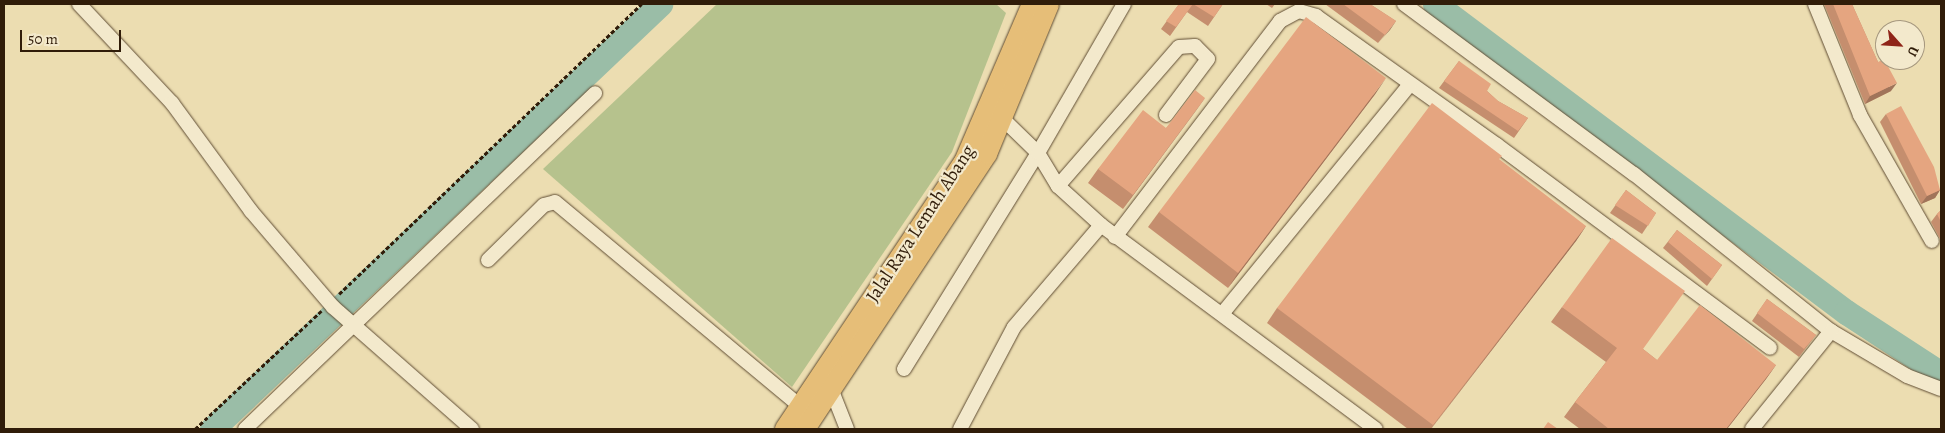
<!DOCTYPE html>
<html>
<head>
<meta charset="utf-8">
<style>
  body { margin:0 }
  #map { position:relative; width:1945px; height:433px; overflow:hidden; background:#ecddb1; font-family:Alegreya,serif }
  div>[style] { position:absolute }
  .green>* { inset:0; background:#b6c28d }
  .river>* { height:25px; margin:-12.5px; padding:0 12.5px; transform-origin:12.5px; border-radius:12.5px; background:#9abda7 }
  .path>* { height:2.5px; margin-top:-1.25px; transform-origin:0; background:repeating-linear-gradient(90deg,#301c09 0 4px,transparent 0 6.5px) }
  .roads { filter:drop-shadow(0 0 1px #5f4c33) drop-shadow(0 0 1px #5f4c33) }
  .minor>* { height:14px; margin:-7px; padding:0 7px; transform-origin:7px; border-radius:7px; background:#f3e9cc }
  .highway>* { height:20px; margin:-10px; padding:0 10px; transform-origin:10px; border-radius:10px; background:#e6be78 }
  .wall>* { inset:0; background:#c58e6e }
  .shaded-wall>* { inset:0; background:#a0745a }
  .building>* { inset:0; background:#e5a580 }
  span { translate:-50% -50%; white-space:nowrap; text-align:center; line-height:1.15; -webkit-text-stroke:4.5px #f3e9cc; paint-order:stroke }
  .street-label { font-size:19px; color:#301c09 }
  .frame { position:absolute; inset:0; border:5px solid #301c09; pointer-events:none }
  .north { position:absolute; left:1875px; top:20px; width:50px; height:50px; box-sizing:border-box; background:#f3e9cc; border:1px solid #a5977e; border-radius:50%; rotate:116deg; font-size:14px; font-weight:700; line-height:20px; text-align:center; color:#301c09 }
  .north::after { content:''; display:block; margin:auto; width:18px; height:22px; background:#8f2418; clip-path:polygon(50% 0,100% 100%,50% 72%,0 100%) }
  .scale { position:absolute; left:20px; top:30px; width:101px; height:22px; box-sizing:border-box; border:2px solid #301c09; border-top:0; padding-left:6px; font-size:15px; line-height:18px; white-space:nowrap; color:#301c09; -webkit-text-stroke:4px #f3e9cc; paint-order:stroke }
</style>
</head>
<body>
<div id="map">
  <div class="green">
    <i style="clip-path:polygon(717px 4px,996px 4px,1006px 13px,952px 152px,792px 387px,543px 169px)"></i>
  </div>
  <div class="river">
    <i style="left:1435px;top:4px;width:514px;rotate:36.85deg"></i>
    <i style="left:1846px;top:312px;width:113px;rotate:33.1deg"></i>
    <i style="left:212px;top:429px;width:618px;rotate:-43.49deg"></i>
  </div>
  <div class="path">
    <i style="left:339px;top:294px;width:419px;rotate:-43.8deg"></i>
    <i style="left:195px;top:429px;width:173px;rotate:-43.1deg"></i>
  </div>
  <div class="roads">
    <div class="minor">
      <i style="left:79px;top:4px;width:136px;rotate:46.8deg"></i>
      <i style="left:172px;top:103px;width:134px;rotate:53.8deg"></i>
      <i style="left:251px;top:211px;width:126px;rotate:49.5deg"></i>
      <i style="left:333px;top:307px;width:185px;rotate:41.3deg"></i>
      <i style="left:1404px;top:4px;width:286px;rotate:36.5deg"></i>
      <i style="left:1634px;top:174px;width:252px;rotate:38.6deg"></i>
      <i style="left:1831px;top:331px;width:88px;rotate:30.6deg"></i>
      <i style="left:1907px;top:376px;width:36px;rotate:21deg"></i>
      <i style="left:1815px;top:4px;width:120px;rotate:67.9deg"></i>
      <i style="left:1860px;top:115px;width:145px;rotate:60.3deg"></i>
      <i style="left:1004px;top:120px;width:47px;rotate:44.1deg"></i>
      <i style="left:1038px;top:153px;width:39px;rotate:59deg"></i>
      <i style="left:1058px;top:186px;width:58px;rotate:42.2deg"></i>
      <i style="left:1101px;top:225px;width:342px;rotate:36.6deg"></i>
      <i style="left:1058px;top:186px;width:184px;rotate:-49deg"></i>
      <i style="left:1179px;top:47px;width:16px;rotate:-4deg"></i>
      <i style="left:1195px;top:46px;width:18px;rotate:45deg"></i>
      <i style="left:1208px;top:59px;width:70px;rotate:126.9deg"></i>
      <i style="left:1115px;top:237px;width:272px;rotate:-52.6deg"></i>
      <i style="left:1280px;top:21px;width:21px;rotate:-28deg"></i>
      <i style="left:1299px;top:11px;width:18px;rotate:16deg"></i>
      <i style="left:1316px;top:16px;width:222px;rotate:35.5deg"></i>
      <i style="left:1497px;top:145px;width:340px;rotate:36.6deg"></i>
      <i style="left:488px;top:260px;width:78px;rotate:-44.5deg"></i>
      <i style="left:544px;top:205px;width:11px;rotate:-15deg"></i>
      <i style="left:555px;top:202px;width:319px;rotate:39.8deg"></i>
      <i style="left:1222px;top:314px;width:297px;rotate:-50.7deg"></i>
      <i style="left:904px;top:369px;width:254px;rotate:-58.2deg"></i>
      <i style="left:1038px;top:153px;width:172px;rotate:-60deg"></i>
      <i style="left:832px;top:391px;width:41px;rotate:68.5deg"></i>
      <i style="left:245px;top:429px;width:485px;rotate:-43.8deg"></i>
      <i style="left:960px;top:429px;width:115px;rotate:-62.1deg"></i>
      <i style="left:1014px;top:327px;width:134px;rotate:-49.5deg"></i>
      <i style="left:1752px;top:429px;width:126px;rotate:-51.1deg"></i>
    </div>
    <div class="highway">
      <i style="left:785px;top:429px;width:321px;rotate:-56.2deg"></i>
      <i style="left:964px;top:162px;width:172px;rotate:-66.7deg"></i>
      <i style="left:805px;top:429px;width:330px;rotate:-56.5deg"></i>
      <i style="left:987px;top:154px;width:162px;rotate:-67.5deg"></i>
    </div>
  </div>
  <div class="wall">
    <i style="clip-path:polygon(1179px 4px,1223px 4px,1208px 26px,1187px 12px,1170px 36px,1161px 29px)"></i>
    <i style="clip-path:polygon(1266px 4px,1275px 4px,1272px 8px)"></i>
    <i style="clip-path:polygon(1325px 4px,1370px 4px,1396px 21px,1378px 43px)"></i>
    <i style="clip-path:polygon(1824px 4px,1852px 4px,1891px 91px,1865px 104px)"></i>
    <i style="clip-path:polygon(1459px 61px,1487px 91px,1498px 101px,1528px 118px,1514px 138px,1439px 88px)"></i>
    <i style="clip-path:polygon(1376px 93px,1228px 288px,1148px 227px,1159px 212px)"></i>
    <i style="clip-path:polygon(1205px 98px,1123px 209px,1088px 183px,1098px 169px,1166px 128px)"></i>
    <i style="clip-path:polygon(1886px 114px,1940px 190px,1935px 198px,1921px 204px,1880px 122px)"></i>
    <i style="clip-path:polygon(1626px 190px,1656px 213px,1642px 234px,1610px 213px)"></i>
    <i style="clip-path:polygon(1941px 210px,1941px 238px,1940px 239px,1931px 222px,1937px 214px)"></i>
    <i style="clip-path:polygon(1586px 226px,1576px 241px,1431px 429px,1408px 429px,1267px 323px,1277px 308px)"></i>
    <i style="clip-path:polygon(1677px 230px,1722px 265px,1707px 286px,1663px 248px)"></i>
    <i style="clip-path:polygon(1767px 299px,1816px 335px,1799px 357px,1752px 321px)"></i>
    <i style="clip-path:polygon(1562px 307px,1643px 349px,1657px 360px,1776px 365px,1766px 379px,1727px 429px,1580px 429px,1564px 417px,1575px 402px,1606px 362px,1551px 322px)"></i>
  </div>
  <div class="shaded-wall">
    <i style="clip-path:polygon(1396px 21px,1390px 30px,1378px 43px,1385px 35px)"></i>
    <i style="clip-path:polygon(1386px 78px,1376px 93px,1228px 288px,1238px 273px)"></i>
    <i style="clip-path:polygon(1897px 83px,1891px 91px,1865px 104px,1870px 96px)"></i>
    <i style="clip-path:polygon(1205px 98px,1195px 112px,1123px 209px,1133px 195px)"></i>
    <i style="clip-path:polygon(1940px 190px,1935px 198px,1921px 204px,1927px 196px)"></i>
    <i style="clip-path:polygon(1586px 226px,1576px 241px,1431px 429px)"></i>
    <i style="clip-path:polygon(1776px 365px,1766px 379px,1727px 429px,1726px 429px)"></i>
  </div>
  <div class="building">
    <i style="clip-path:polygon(1179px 4px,1193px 4px,1176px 27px,1166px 21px)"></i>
    <i style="clip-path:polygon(1193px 4px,1223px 4px,1214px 17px)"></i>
    <i style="clip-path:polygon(1343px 4px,1370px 4px,1396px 21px,1385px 35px)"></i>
    <i style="clip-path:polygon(1833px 4px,1852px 4px,1878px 62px,1884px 59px,1897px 83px,1870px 96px)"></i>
    <i style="clip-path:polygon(1306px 17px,1386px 78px,1238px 273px,1159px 212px)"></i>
    <i style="clip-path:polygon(1459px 61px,1491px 84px,1487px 91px,1498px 101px,1528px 118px,1518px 131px,1444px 81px)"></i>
    <i style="clip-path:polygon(1195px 90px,1205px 98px,1133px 195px,1098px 169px,1143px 110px,1166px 128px)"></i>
    <i style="clip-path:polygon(1432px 103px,1502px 156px,1499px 159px,1586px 226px,1433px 425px,1277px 308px)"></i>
    <i style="clip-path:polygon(1901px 106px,1934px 167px,1940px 190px,1927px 196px,1886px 114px)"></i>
    <i style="clip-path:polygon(1626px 190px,1656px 213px,1648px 226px,1615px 205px)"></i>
    <i style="clip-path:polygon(1941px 210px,1941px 222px,1937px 214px)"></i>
    <i style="clip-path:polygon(1677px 230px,1722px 265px,1712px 279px,1668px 242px)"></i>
    <i style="clip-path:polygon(1612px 238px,1685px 291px,1643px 349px,1657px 360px,1700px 305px,1776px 365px,1726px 429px,1609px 429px,1575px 402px,1617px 348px,1562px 307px)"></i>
    <i style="clip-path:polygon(1767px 299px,1816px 335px,1804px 349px,1757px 313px)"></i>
    <i style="clip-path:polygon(1548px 422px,1558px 429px,1543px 429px)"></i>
  </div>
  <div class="street-label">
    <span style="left:921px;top:224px;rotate:-57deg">Jalal Raya Lemah Abang</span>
  </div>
  <div class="frame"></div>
  <div class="north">U</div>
  <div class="scale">50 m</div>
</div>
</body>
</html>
